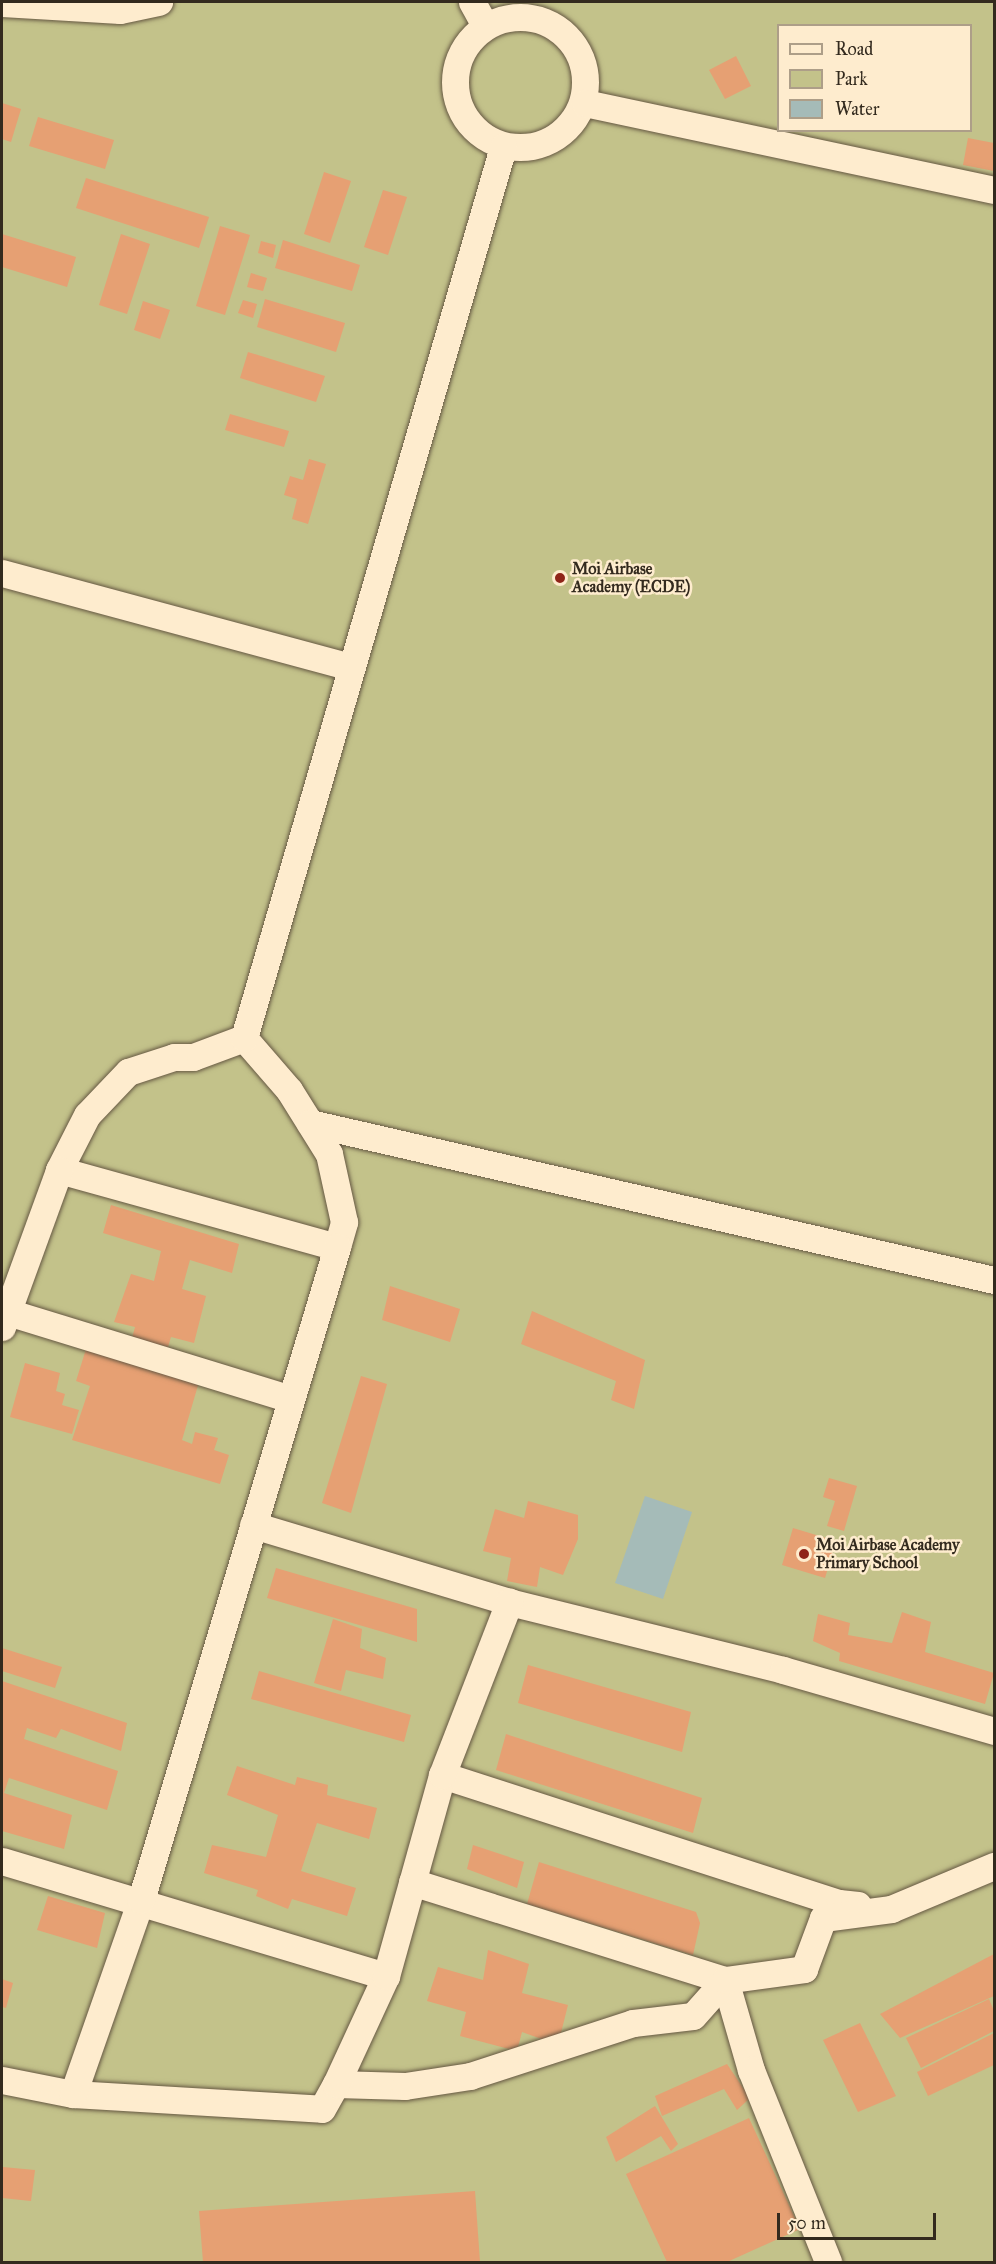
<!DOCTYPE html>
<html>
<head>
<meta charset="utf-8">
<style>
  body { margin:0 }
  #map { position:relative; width:996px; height:2264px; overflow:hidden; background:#fee1b3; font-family:"IM FELL Great Primer",serif }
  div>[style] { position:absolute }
  .green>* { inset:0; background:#c3c28a }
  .water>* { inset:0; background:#a5bbb8 }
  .building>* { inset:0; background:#e6a073 }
  .roads { filter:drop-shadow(0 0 2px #665843) drop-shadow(0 0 2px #665843) }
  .minor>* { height:27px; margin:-13.5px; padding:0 13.5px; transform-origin:13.5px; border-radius:13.5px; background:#feecce }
  .minor>.ring { margin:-13.5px; padding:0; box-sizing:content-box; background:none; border:27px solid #feecce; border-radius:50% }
  .dots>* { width:16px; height:16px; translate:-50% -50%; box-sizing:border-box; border:3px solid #feecce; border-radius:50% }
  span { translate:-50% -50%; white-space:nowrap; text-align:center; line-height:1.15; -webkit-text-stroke:5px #feecce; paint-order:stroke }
  .poi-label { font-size:16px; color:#332a1e; font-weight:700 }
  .left { translate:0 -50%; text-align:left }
  .frame { position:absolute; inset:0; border:3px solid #332a1e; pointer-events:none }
  .legend { position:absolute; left:777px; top:24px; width:195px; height:108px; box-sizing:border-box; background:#feecce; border:2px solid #ad9e88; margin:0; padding:8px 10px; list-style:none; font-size:18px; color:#332a1e }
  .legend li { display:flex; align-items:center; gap:12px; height:30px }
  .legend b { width:30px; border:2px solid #ad9e88 }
  .scale { position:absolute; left:777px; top:2213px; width:159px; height:27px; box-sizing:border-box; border:3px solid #332a1e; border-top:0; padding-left:8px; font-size:18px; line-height:21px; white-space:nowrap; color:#332a1e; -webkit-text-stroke:4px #feecce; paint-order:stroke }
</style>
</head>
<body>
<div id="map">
  <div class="green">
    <i style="clip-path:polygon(evenodd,2px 2px,994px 2px,994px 2262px,2px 2262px,2px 2px,778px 26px,970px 26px,970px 130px,778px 130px,778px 26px)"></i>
  </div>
  <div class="water">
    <i style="clip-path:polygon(645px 1496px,692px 1512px,663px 1599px,615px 1583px)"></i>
  </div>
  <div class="building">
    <i style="clip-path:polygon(736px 56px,751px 86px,725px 99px,709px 70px)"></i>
    <i style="clip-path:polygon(2px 103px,21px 109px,11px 142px,2px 139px)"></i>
    <i style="clip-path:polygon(38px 117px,114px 140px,105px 169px,29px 146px)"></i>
    <i style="clip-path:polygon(968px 138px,994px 143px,994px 171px,963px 165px)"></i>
    <i style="clip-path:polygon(324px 172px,351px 181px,330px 243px,304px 234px)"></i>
    <i style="clip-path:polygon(86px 178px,209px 217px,199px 248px,76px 208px)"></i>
    <i style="clip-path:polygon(383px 190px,407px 197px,388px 255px,364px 247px)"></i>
    <i style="clip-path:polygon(220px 226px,250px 235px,225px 315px,196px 306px)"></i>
    <i style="clip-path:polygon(2px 234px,76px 257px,67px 287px,2px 267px)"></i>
    <i style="clip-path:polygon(121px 234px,150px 244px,127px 314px,99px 305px)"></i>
    <i style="clip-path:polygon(283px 240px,360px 265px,352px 291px,275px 268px)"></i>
    <i style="clip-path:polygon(261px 241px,276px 245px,273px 258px,258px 253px)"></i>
    <i style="clip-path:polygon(251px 273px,267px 278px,263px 291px,247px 287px)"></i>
    <i style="clip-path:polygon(265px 299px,345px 323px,336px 352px,257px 327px)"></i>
    <i style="clip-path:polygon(243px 300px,257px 304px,253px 318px,238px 313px)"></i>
    <i style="clip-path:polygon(143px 301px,170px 310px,160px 339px,134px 330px)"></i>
    <i style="clip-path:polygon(248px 352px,325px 376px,316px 402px,240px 378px)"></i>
    <i style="clip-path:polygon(230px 414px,289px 431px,284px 447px,225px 430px)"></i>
    <i style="clip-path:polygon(309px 459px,326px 464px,308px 524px,292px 519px,297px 499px,284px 495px,290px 476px,303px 480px)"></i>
    <i style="clip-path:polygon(111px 1205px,239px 1244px,232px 1273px,190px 1260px,182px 1289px,206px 1296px,194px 1343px,171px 1337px,168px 1347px,132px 1338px,135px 1327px,114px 1322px,131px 1274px,154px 1281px,161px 1251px,103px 1233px)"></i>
    <i style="clip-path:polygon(390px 1286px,460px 1309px,450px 1342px,382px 1320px)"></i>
    <i style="clip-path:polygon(532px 1311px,645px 1360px,634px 1409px,611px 1400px,616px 1381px,521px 1344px)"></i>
    <i style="clip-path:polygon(86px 1349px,199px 1382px,182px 1440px,192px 1444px,195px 1432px,218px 1438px,214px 1450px,229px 1455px,220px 1484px,72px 1440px,90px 1386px,76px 1381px)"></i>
    <i style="clip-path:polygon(25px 1363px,60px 1373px,56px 1391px,65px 1394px,62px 1405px,79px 1410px,72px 1434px,10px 1417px)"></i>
    <i style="clip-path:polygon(361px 1376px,387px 1384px,351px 1513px,322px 1503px)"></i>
    <i style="clip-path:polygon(829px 1478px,857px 1486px,844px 1531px,827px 1526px,835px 1501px,823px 1497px)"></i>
    <i style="clip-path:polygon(528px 1501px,578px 1515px,578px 1539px,563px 1575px,540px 1567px,537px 1587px,507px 1581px,511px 1558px,483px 1551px,495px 1509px,524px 1518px)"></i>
    <i style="clip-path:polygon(793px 1528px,836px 1541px,825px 1578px,782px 1565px)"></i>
    <i style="clip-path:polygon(276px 1568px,417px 1609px,417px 1642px,267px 1598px)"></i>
    <i style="clip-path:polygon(902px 1612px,931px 1622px,925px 1652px,994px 1673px,985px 1704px,839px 1661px,840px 1653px,813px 1641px,818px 1614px,850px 1623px,848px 1635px,892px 1643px)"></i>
    <i style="clip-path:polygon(333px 1619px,362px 1629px,360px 1648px,386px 1658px,383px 1679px,346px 1670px,341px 1691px,314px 1683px)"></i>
    <i style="clip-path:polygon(2px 1648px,62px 1667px,55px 1688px,2px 1671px)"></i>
    <i style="clip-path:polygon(528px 1665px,691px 1712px,682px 1752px,518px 1703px)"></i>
    <i style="clip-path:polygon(259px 1671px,411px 1715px,404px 1742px,251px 1699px)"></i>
    <i style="clip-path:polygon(2px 1681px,127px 1723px,121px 1751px,61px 1729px,56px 1738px,27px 1728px,24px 1739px,118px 1771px,107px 1810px,9px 1778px,4px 1793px,72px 1815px,64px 1849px,2px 1831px)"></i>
    <i style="clip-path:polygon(506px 1734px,702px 1798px,693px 1833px,496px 1770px)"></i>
    <i style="clip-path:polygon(237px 1766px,295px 1785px,297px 1777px,328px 1785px,327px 1795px,377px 1808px,369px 1839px,317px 1823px,301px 1871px,356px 1888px,347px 1916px,292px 1899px,288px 1909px,256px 1896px,258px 1890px,204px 1873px,212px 1845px,266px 1857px,278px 1815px,227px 1795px)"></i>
    <i style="clip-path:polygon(473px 1845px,524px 1862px,517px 1888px,467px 1869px)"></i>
    <i style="clip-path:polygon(539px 1862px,696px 1912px,700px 1923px,693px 1955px,527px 1904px)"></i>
    <i style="clip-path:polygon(48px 1896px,105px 1913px,97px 1948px,37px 1930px)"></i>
    <i style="clip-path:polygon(488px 1950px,529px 1964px,522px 1993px,568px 2005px,558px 2045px,522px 2032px,517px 2051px,460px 2036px,466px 2012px,427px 2001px,438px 1967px,483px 1980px)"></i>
    <i style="clip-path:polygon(994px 1954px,994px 1996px,900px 2038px,880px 2014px)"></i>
    <i style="clip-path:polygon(2px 1979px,13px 1983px,6px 2008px,2px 2007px)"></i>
    <i style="clip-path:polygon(989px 1999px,994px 2011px,994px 2031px,921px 2068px,906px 2038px)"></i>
    <i style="clip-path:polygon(860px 2023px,896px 2096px,858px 2112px,823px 2040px)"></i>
    <i style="clip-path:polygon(994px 2033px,994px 2065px,928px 2096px,917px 2072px)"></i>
    <i style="clip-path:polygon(727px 2064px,750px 2098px,737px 2110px,724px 2089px,662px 2116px,655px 2096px)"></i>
    <i style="clip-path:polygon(655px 2106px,678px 2144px,671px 2151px,661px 2136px,616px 2162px,606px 2137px)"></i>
    <i style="clip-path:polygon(749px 2118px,800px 2229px,727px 2262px,667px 2262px,626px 2174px)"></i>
    <i style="clip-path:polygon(3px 2167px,35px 2170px,31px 2201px,2px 2198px)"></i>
    <i style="clip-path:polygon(475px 2191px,480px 2262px,203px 2262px,199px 2211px)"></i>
  </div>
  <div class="roads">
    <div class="minor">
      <i style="left:472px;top:2px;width:26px;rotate:61deg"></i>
      <i style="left:2px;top:3px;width:118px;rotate:3.4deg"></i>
      <i style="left:120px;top:10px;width:40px;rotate:-12deg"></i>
      <i class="ring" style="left:455px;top:17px;width:103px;height:103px"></i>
      <i style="left:585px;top:103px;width:418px;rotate:12deg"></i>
      <i style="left:2px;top:573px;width:361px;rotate:15.1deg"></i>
      <i style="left:244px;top:1038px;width:54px;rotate:159.6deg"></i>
      <i style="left:193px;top:1057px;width:19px;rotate:180deg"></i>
      <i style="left:174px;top:1057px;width:48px;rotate:161.9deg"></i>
      <i style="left:128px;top:1072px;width:59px;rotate:133.6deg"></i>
      <i style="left:87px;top:1115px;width:62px;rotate:117deg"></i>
      <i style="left:59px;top:1170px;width:288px;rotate:15.5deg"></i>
      <i style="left:337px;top:1247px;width:26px;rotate:-74deg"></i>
      <i style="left:344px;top:1222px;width:70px;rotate:-102.4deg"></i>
      <i style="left:329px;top:1154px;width:75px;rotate:-122deg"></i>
      <i style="left:289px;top:1090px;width:69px;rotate:-130.9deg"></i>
      <i style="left:244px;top:1038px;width:928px;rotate:-73.79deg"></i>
      <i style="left:310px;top:1123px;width:702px;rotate:12.93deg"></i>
      <i style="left:8px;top:1312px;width:296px;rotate:17.1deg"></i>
      <i style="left:2px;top:1327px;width:167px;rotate:-70deg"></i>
      <i style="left:253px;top:1525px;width:267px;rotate:16.7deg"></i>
      <i style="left:509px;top:1602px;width:282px;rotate:13.9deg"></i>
      <i style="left:783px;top:1670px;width:220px;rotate:16.1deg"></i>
      <i style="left:442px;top:1775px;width:417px;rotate:17.9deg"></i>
      <i style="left:839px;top:1903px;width:19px;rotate:6deg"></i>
      <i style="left:2px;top:1861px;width:401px;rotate:16.7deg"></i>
      <i style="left:412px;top:1882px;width:328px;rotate:17.4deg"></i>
      <i style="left:725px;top:1980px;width:94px;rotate:73.9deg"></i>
      <i style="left:751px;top:2070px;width:207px;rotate:68.1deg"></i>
      <i style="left:2px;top:2080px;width:72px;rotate:11.2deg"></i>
      <i style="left:73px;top:2094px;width:249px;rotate:3.4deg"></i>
      <i style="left:322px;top:2109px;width:29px;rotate:-61deg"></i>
      <i style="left:336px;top:2084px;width:69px;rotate:1.7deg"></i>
      <i style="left:405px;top:2086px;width:66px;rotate:-8.7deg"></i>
      <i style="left:470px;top:2076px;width:171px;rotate:-18deg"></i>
      <i style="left:633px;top:2023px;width:60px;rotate:-6.7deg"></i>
      <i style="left:693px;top:2016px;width:48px;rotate:-48.4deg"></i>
      <i style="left:725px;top:1980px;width:80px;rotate:-7.9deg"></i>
      <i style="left:804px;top:1969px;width:54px;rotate:-69.6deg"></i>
      <i style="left:823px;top:1918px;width:69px;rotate:-7.5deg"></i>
      <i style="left:891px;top:1909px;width:112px;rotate:-22.7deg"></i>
      <i style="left:336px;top:2084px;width:119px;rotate:-65.2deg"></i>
      <i style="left:386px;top:1976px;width:209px;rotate:-74.4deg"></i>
      <i style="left:442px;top:1775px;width:186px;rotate:-68.8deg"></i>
      <i style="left:73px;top:2094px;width:206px;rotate:-70.7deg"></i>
      <i style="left:141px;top:1900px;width:682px;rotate:-73.29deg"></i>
    </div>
  </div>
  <div class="dots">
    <i style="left:560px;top:578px;background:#8f2418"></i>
    <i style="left:804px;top:1554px;background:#8f2418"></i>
  </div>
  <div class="poi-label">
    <span class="left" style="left:572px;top:578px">Moi Airbase<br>Academy (ECDE)</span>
    <span class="left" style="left:816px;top:1554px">Moi Airbase Academy<br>Primary School</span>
  </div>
  <div class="frame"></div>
  <ul class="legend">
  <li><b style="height:8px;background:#feecce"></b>Road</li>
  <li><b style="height:16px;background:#c3c28a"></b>Park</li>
  <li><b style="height:16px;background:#a5bbb8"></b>Water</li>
  </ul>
  <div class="scale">50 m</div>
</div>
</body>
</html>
